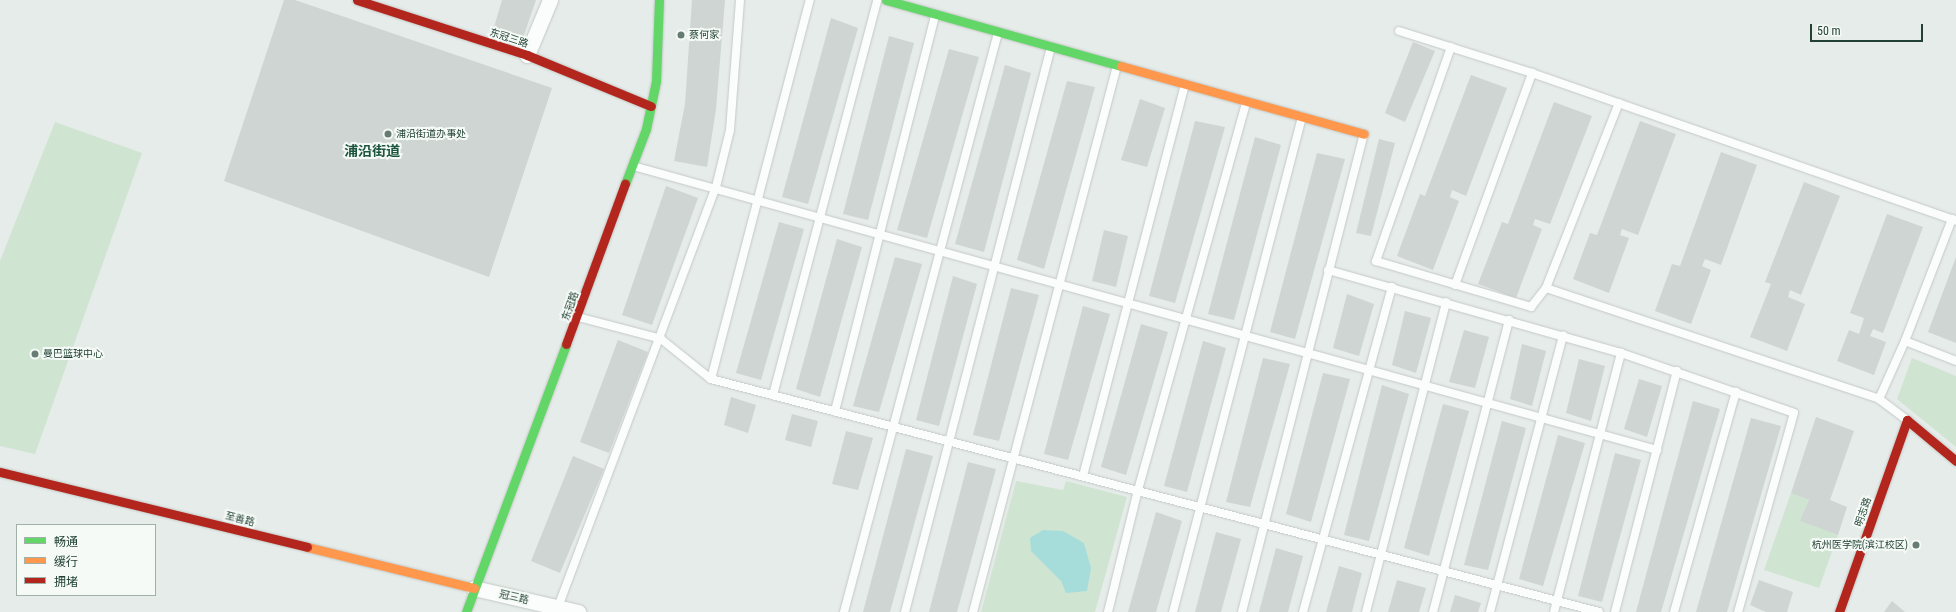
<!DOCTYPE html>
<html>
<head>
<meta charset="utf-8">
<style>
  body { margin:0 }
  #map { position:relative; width:1956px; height:612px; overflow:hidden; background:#e6ece9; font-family:"Roboto Condensed","Noto Sans SC",sans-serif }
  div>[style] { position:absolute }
  .green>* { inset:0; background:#cfe5d2 }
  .water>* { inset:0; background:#a6dddb }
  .building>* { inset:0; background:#ced5d2 }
  .roads { filter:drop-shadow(0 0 1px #c3c9c6) drop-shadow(0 0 1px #c3c9c6) }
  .lane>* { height:8px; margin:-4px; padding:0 4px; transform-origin:4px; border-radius:4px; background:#fbfcfc }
  .street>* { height:15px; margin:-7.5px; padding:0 7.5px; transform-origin:7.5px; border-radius:7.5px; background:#fbfcfc }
  .fast>* { height:9px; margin:-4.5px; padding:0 4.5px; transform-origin:4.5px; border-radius:4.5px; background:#63d668 }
  .slow>* { height:9px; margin:-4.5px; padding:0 4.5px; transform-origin:4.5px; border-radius:4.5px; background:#ff974d }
  .jam>* { height:9px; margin:-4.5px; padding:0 4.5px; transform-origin:4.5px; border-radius:4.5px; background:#b3261e }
  .dots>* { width:11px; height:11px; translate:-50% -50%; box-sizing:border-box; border:2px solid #f5faf7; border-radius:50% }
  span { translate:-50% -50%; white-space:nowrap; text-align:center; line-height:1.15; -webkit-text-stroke:4px #f5faf7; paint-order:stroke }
  .poi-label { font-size:10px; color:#224134 }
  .left { translate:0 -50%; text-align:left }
  .right { translate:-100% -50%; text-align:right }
  .street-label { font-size:10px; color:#224134 }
  .district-label { font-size:14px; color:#1c553e; font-weight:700 }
  .legend { position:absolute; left:16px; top:524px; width:140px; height:72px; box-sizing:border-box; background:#f5faf7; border:1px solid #a1b0a9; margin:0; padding:5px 7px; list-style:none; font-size:12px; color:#224134 }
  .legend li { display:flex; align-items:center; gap:8px; height:20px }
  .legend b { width:20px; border:1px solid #a1b0a9 }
  .scale { position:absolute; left:1810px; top:24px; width:113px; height:18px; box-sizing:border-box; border:2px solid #224134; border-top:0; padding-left:5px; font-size:12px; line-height:14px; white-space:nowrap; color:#224134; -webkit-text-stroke:3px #f5faf7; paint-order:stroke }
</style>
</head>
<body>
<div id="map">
  <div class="green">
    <i style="clip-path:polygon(55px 122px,142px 153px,35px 454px,0 446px,0 261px)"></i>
    <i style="clip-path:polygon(1912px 358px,1956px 376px,1956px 447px,1897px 399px)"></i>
    <i style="clip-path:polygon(1016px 481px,1063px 490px,1066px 481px,1127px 497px,1095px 612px,981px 612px)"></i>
    <i style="clip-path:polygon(1791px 493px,1809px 500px,1801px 521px,1838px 535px,1819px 588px,1764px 570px)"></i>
  </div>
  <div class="water">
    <i style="clip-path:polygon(1043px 530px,1063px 531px,1084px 543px,1091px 568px,1087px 591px,1066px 593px,1061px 581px,1031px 551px,1030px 538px)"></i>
  </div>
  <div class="building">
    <i style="clip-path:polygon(284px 0,295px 0,552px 88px,489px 277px,224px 181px)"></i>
    <i style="clip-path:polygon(502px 0,536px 0,523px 38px,494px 27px)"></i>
    <i style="clip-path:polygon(692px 0,725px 0,716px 109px,707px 167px,674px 161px,685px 104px)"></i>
    <i style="clip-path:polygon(831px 18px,858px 28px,808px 204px,782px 197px)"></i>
    <i style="clip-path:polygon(889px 36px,914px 43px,868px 220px,843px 214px)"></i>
    <i style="clip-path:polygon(1413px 42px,1435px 51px,1405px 122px,1385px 113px)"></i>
    <i style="clip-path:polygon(949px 49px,979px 57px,927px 238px,897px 230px)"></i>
    <i style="clip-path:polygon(1005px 65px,1031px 73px,984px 252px,955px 244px)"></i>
    <i style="clip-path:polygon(1471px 75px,1507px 88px,1466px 196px,1452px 190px,1450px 197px,1459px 201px,1433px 270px,1397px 256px,1420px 194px,1425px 196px)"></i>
    <i style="clip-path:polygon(1067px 81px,1095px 87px,1044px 269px,1017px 260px)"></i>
    <i style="clip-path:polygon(1140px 99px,1165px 108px,1147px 167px,1121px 160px)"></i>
    <i style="clip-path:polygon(1554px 102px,1592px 116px,1550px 224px,1535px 219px,1533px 225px,1542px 229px,1516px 298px,1478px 284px,1502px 222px,1508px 224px)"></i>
    <i style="clip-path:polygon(1195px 121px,1225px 127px,1175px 303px,1149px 296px)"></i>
    <i style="clip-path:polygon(1640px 121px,1676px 134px,1638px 235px,1622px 229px,1620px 235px,1629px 238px,1609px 293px,1573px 279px,1590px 233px,1597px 235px)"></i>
    <i style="clip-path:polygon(1255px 137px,1281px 145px,1234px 320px,1208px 314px)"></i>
    <i style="clip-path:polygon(1379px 139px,1395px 143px,1371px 236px,1356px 233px)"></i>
    <i style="clip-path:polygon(1721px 152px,1757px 165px,1721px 265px,1705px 259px,1702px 266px,1711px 270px,1691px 324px,1655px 311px,1672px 264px,1680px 266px)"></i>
    <i style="clip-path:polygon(1317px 153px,1345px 159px,1295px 339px,1270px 332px)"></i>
    <i style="clip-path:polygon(1804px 182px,1840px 196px,1801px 295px,1790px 290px,1788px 297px,1805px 304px,1787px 351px,1750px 337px,1771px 284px,1765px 282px)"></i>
    <i style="clip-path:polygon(666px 186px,698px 198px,652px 325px,622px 315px)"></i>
    <i style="clip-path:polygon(1887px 214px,1923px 227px,1883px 333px,1873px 329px,1870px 336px,1886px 342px,1874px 375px,1837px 361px,1849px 330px,1859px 334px,1864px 318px,1850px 313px)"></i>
    <i style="clip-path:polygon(779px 222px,804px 229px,761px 380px,736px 373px)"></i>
    <i style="clip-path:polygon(1104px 230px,1128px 236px,1116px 287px,1092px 281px)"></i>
    <i style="clip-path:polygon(837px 239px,862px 247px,820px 397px,796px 389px)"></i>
    <i style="clip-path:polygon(895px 257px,922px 264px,879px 412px,853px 406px)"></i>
    <i style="clip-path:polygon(1956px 257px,1956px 343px,1928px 332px)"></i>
    <i style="clip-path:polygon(953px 276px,977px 284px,939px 426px,916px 420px)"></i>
    <i style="clip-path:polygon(1011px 288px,1039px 295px,999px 441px,973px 435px)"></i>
    <i style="clip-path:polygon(1347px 294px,1374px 304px,1359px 356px,1333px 348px)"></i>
    <i style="clip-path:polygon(1083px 306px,1110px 314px,1068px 460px,1044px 454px)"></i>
    <i style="clip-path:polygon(1405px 311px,1431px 318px,1416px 373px,1392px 365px)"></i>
    <i style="clip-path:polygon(1141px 324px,1168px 332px,1126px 475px,1101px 467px)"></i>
    <i style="clip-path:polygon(1464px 330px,1489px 337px,1475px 388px,1449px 382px)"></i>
    <i style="clip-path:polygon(618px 340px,648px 352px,609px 453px,580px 442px)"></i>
    <i style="clip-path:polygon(1203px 341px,1226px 348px,1187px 492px,1164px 486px)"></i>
    <i style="clip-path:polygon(1522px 344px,1546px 351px,1532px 406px,1510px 399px)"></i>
    <i style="clip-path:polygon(1263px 358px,1290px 364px,1250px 507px,1226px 502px)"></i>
    <i style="clip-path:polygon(1579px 359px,1605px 366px,1591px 421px,1566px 413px)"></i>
    <i style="clip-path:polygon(1323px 373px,1350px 379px,1311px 522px,1286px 514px)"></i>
    <i style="clip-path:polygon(1639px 379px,1662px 386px,1647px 437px,1624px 429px)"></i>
    <i style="clip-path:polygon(1382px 385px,1409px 394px,1369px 541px,1344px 535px)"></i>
    <i style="clip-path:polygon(731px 397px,756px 405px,748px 433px,724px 425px)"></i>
    <i style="clip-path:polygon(1693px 401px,1720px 409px,1661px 612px,1636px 612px)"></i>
    <i style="clip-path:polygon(1443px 404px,1469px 411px,1429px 556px,1404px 548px)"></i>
    <i style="clip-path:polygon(792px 414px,818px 421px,811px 447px,785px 440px)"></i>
    <i style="clip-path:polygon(1816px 417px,1854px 431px,1830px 500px,1847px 507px,1838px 535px,1800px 521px,1809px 500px,1791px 493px)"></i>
    <i style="clip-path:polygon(1751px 418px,1781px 426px,1727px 612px,1696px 612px)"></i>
    <i style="clip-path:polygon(1502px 421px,1526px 428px,1488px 570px,1464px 565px)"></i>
    <i style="clip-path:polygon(846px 431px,873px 438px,858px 490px,832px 484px)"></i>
    <i style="clip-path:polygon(1558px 435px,1585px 443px,1543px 586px,1519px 579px)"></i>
    <i style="clip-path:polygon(906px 449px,933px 456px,890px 612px,863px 612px)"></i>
    <i style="clip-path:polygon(1615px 453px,1641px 460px,1602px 602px,1578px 596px)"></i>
    <i style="clip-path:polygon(573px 456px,604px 469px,560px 573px,531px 561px)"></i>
    <i style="clip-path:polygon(968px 462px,996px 469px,957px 612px,929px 612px)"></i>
    <i style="clip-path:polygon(1156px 512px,1182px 521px,1156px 612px,1128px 612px)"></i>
    <i style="clip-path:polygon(1216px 532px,1241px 539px,1221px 612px,1195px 612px)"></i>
    <i style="clip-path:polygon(1276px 548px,1303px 556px,1288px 612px,1259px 612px)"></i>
    <i style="clip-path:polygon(1339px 566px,1362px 573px,1352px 612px,1326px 612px)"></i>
    <i style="clip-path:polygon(1397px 580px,1426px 588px,1419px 612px,1388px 612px)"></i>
    <i style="clip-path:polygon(1759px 580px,1793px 592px,1787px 612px,1766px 612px,1750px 605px)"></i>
    <i style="clip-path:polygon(1455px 595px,1481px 603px,1478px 612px,1450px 612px)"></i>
    <i style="clip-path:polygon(1892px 601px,1905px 612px,1884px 612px)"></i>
  </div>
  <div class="roads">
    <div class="lane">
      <i style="left:1399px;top:31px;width:139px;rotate:17.5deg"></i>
      <i style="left:1532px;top:73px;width:449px;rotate:19.2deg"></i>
      <i style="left:1451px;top:47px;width:227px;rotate:109.3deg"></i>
      <i style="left:1376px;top:261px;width:162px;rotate:16.5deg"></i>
      <i style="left:1531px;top:307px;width:24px;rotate:-52deg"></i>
      <i style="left:1546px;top:288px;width:351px;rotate:18.4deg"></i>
      <i style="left:633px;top:166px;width:1063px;rotate:15.5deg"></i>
      <i style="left:1328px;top:270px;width:305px;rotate:15.8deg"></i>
      <i style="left:1621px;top:353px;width:183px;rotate:19.1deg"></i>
      <i style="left:1794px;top:413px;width:207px;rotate:105.7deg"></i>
      <i style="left:1455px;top:285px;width:226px;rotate:-70deg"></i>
      <i style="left:1546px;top:288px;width:199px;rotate:-68.5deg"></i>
      <i style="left:578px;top:317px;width:86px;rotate:14.8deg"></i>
      <i style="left:661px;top:339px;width:64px;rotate:38.7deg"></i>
      <i style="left:711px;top:379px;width:918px;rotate:14.7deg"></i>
      <i style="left:1905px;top:341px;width:55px;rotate:21.4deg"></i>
      <i style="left:711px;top:379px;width:392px;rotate:-75.4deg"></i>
      <i style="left:773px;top:395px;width:408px;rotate:-75.2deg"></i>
      <i style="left:835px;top:411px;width:408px;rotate:-75.8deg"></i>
      <i style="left:1907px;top:420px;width:35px;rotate:-143deg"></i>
      <i style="left:1879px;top:399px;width:64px;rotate:-65.9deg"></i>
      <i style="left:1905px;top:341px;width:131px;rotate:-68.9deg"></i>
      <i style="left:1083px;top:476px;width:404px;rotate:-75.4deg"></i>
      <i style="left:558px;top:607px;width:449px;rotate:-69.4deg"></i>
      <i style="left:716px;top:187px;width:59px;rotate:-76.2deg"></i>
      <i style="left:730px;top:130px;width:130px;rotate:-85.6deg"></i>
      <i style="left:844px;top:612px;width:599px;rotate:-75.11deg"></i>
      <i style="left:905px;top:612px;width:584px;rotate:-75.51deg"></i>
      <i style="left:973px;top:612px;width:565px;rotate:-75.23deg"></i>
      <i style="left:1108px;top:612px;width:126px;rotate:-76.2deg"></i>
      <i style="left:1138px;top:490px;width:403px;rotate:-74.4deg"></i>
      <i style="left:1173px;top:612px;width:512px;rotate:-75.39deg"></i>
      <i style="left:1242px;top:612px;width:493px;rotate:-75.7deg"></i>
      <i style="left:1303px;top:612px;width:337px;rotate:-74.7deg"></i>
      <i style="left:1366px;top:612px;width:320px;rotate:-75.5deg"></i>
      <i style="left:1433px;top:612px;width:302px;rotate:-75.4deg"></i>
      <i style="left:1490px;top:612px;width:286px;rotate:-75.2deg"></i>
      <i style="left:1554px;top:612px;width:268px;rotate:-75.5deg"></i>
      <i style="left:1615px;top:612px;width:249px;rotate:-75.6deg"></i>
      <i style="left:1674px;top:612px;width:229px;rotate:-74.3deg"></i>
    </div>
    <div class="street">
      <i style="left:527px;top:55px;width:60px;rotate:-67.3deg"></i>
      <i style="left:474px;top:588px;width:107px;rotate:13deg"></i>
    </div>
    <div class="fast">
      <i style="left:886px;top:0;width:244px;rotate:15.7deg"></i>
      <i style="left:625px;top:184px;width:59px;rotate:-69.1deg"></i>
      <i style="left:646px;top:129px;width:49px;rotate:-78.2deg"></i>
      <i style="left:656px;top:81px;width:81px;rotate:-87.9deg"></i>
      <i style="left:466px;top:612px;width:286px;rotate:-69.5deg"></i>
    </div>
    <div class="slow">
      <i style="left:1121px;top:66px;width:252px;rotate:15.6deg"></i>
      <i style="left:307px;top:547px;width:172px;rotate:13.8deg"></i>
    </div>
    <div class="jam">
      <i style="left:357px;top:0;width:179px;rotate:17.9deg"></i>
      <i style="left:527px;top:55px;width:134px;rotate:22.4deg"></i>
      <i style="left:566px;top:344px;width:171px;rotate:-69.8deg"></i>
      <i style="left:0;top:472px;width:316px;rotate:13.7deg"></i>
      <i style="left:1839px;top:612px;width:204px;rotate:-70.5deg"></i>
      <i style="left:1907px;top:420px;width:64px;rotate:39.9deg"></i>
    </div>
  </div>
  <div class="dots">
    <i style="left:681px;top:35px;background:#677d73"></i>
    <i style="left:388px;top:134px;background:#677d73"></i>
    <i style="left:35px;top:354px;background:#677d73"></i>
    <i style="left:1916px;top:545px;background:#677d73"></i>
  </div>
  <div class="poi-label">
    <span class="left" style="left:689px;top:35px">蔡何家</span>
    <span class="left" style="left:396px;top:134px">浦沿街道办事处</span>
    <span class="left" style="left:43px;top:354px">曼巴篮球中心</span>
    <span class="right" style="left:1908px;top:545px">杭州医学院(滨江校区)</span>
  </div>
  <div class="street-label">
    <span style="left:509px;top:38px;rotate:18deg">东冠三路</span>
    <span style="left:570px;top:306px;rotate:-70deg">东冠路</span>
    <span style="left:1863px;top:512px;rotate:-71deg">明志路</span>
    <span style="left:240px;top:519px;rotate:14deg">至善路</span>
    <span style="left:514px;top:597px;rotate:13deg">冠三路</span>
  </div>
  <div class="district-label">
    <span style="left:372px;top:151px">浦沿街道</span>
  </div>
  <ul class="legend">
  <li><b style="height:5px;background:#63d668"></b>畅通</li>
  <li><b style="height:5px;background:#ff974d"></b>缓行</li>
  <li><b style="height:5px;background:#b3261e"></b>拥堵</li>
  </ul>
  <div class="scale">50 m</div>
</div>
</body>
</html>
